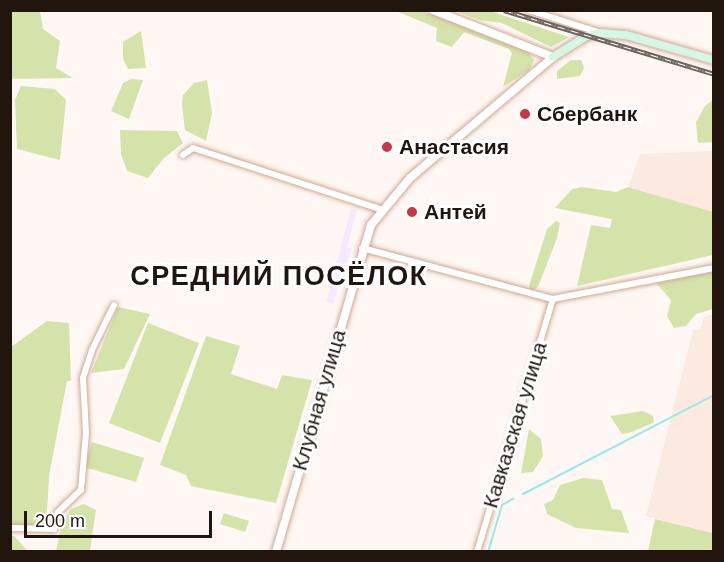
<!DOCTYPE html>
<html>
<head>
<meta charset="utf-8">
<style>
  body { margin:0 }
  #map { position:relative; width:724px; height:562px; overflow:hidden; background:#fff7f3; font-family:Arial,sans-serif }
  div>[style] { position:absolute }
  .commercial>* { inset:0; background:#f7e9fd }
  .built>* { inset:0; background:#fce9e0 }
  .green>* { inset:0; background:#d4e3aa }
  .stream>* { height:2px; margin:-1px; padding:0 1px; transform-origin:1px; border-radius:1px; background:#96eaeb }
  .roads { filter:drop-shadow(0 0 2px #cda997) drop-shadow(0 0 2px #cda997) }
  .minor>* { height:6px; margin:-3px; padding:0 3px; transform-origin:3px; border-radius:3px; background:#fff }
  .tertiary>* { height:8px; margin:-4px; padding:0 4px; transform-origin:4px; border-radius:4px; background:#fff }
  .secondary>* { height:8px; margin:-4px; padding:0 4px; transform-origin:4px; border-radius:4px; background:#d4f6e3 }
  .rail>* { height:4.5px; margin-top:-2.25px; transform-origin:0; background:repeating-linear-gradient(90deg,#fff 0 7px,#6f645e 0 14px); box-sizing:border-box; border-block:2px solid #6f645e }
  .dots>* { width:16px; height:16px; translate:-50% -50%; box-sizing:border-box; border:3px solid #fff; border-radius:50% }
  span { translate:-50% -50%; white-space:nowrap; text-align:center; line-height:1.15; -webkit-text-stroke:6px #fff; paint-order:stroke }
  .poi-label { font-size:21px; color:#22150e; font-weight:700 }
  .left { translate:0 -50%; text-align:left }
  .street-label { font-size:21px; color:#22150e }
  .district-label { font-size:27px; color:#22150e; font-weight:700; letter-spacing:1.5px }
  .frame { position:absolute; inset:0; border:12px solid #22150e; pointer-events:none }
  .scale { position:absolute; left:24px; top:511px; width:188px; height:27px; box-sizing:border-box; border:3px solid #22150e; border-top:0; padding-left:8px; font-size:18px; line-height:21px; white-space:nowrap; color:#22150e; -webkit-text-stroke:4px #fff; paint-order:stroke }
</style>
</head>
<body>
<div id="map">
  <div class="commercial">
    <i style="clip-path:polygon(351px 209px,357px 210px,347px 247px,352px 249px,333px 304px,326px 302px)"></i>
  </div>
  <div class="built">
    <i style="clip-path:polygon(713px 151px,713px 212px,628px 187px,640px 154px)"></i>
    <i style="clip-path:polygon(713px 314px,714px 314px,713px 533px,646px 516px,693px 330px,700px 330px,704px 317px)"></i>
  </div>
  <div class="green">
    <i style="clip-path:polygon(10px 11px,40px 11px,43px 29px,60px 41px,56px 68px,73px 78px,11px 79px)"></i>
    <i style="clip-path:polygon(396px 11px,423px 11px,528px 52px,534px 60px,529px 70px,503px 87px,512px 53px,509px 49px,464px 32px,452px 47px,436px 41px,437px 28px)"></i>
    <i style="clip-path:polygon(456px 11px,490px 11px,569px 37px,551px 47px,502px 23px,479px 20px)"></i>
    <i style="clip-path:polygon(141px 31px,146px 68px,128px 69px,123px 59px,123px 42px)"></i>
    <i style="clip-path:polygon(571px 60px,581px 60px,584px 68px,580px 76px,557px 79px,557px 71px)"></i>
    <i style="clip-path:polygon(131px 79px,143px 80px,129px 119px,111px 111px,123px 83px)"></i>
    <i style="clip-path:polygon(207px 80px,212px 113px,206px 141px,185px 130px,182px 104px,183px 95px,194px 83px)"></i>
    <i style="clip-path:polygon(21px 86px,55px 89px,66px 100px,60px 160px,17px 149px,15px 100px)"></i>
    <i style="clip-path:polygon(713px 100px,713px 142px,698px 143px,696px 122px,705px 106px)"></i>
    <i style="clip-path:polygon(120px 130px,177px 131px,183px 143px,163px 159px,148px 178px,127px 171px,121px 154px)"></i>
    <i style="clip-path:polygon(582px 187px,616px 192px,628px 187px,713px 212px,713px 255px,577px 286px,591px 225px,610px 228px,612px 219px,555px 208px,572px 189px)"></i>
    <i style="clip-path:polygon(556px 221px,560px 223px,557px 238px,538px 287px,531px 291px,529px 286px,547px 229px)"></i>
    <i style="clip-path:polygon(713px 271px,713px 309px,696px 314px,686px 326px,674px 328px,667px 316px,671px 300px,656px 283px)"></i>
    <i style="clip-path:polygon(118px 307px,150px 314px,124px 369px,91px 373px)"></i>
    <i style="clip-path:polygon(47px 321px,69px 323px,71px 381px,67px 381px,49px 476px,47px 511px,39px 525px,11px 525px,11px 347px)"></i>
    <i style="clip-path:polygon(148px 323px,199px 343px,160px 443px,109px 423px)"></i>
    <i style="clip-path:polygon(206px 336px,240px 346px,231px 374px,277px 389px,282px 375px,312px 380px,276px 503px,191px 486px,186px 475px,160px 465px)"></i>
    <i style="clip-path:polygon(643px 411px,653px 416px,654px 422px,632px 432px,622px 434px,610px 416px)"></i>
    <i style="clip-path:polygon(529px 429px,541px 439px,543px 456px,533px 472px,521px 473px)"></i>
    <i style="clip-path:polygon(92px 442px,144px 458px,136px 482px,84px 467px)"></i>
    <i style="clip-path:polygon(583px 478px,602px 480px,612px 509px,621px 510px,629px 533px,576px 528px,547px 514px,544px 504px,553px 500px,560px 485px)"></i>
    <i style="clip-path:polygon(84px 504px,96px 510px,90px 551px,56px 551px,62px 523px,71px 509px)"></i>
    <i style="clip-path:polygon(224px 513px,249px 521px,245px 532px,220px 524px)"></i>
    <i style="clip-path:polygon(655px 519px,713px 533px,713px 551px,648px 551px)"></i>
    <i style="clip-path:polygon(10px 536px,14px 536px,28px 551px,11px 551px)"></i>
  </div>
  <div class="stream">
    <i style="left:523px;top:494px;width:215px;rotate:-27.4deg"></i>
    <i style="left:488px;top:552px;width:49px;rotate:-73.4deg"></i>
    <i style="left:502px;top:505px;width:13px;rotate:-29deg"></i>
  </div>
  <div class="roads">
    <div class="minor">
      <i style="left:529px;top:10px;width:75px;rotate:17.9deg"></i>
      <i style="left:183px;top:155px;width:12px;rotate:-35deg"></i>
      <i style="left:193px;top:148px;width:197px;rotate:18.1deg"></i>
      <i style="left:362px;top:248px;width:198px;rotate:15deg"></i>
      <i style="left:553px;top:299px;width:164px;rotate:-10.9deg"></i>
      <i style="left:10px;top:528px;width:44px;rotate:1.3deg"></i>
      <i style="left:54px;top:529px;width:17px;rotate:-77deg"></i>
      <i style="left:58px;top:512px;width:32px;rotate:-44deg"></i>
      <i style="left:81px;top:490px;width:57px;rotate:-85deg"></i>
      <i style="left:86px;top:433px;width:55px;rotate:-93.1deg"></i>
      <i style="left:83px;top:378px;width:29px;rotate:-72deg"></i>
      <i style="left:92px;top:350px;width:50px;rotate:-63.9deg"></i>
      <i style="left:477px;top:552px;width:264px;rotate:-73.3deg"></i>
    </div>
    <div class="tertiary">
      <i style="left:276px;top:552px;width:341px;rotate:-73.8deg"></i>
      <i style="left:371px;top:225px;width:61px;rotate:-50.3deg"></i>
      <i style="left:410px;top:178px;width:187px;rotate:-40.2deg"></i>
      <i style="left:553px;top:57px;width:129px;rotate:-158.6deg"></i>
    </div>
    <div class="secondary">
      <i style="left:553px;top:57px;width:39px;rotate:-32deg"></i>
      <i style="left:586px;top:36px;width:15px;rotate:-11deg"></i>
      <i style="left:601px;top:33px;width:25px;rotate:5deg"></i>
      <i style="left:626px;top:35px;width:91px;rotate:15.9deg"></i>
    </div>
  </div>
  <div class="rail">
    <i style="left:504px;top:10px;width:220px;rotate:16.9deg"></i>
  </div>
  <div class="dots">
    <i style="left:525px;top:114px;background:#c73744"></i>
    <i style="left:387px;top:147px;background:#c73744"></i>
    <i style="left:412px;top:212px;background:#c73744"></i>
  </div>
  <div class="poi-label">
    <span class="left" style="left:537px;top:114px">Сбербанк</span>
    <span class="left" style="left:399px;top:147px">Анастасия</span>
    <span class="left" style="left:424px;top:212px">Антей</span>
  </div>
  <div class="street-label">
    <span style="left:319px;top:400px;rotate:-74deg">Клубная улица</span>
    <span style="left:515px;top:425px;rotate:-73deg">Кавказская улица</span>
  </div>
  <div class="district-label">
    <span style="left:279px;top:277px">СРЕДНИЙ ПОСЁЛОК</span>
  </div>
  <div class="frame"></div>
  <div class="scale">200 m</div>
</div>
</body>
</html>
